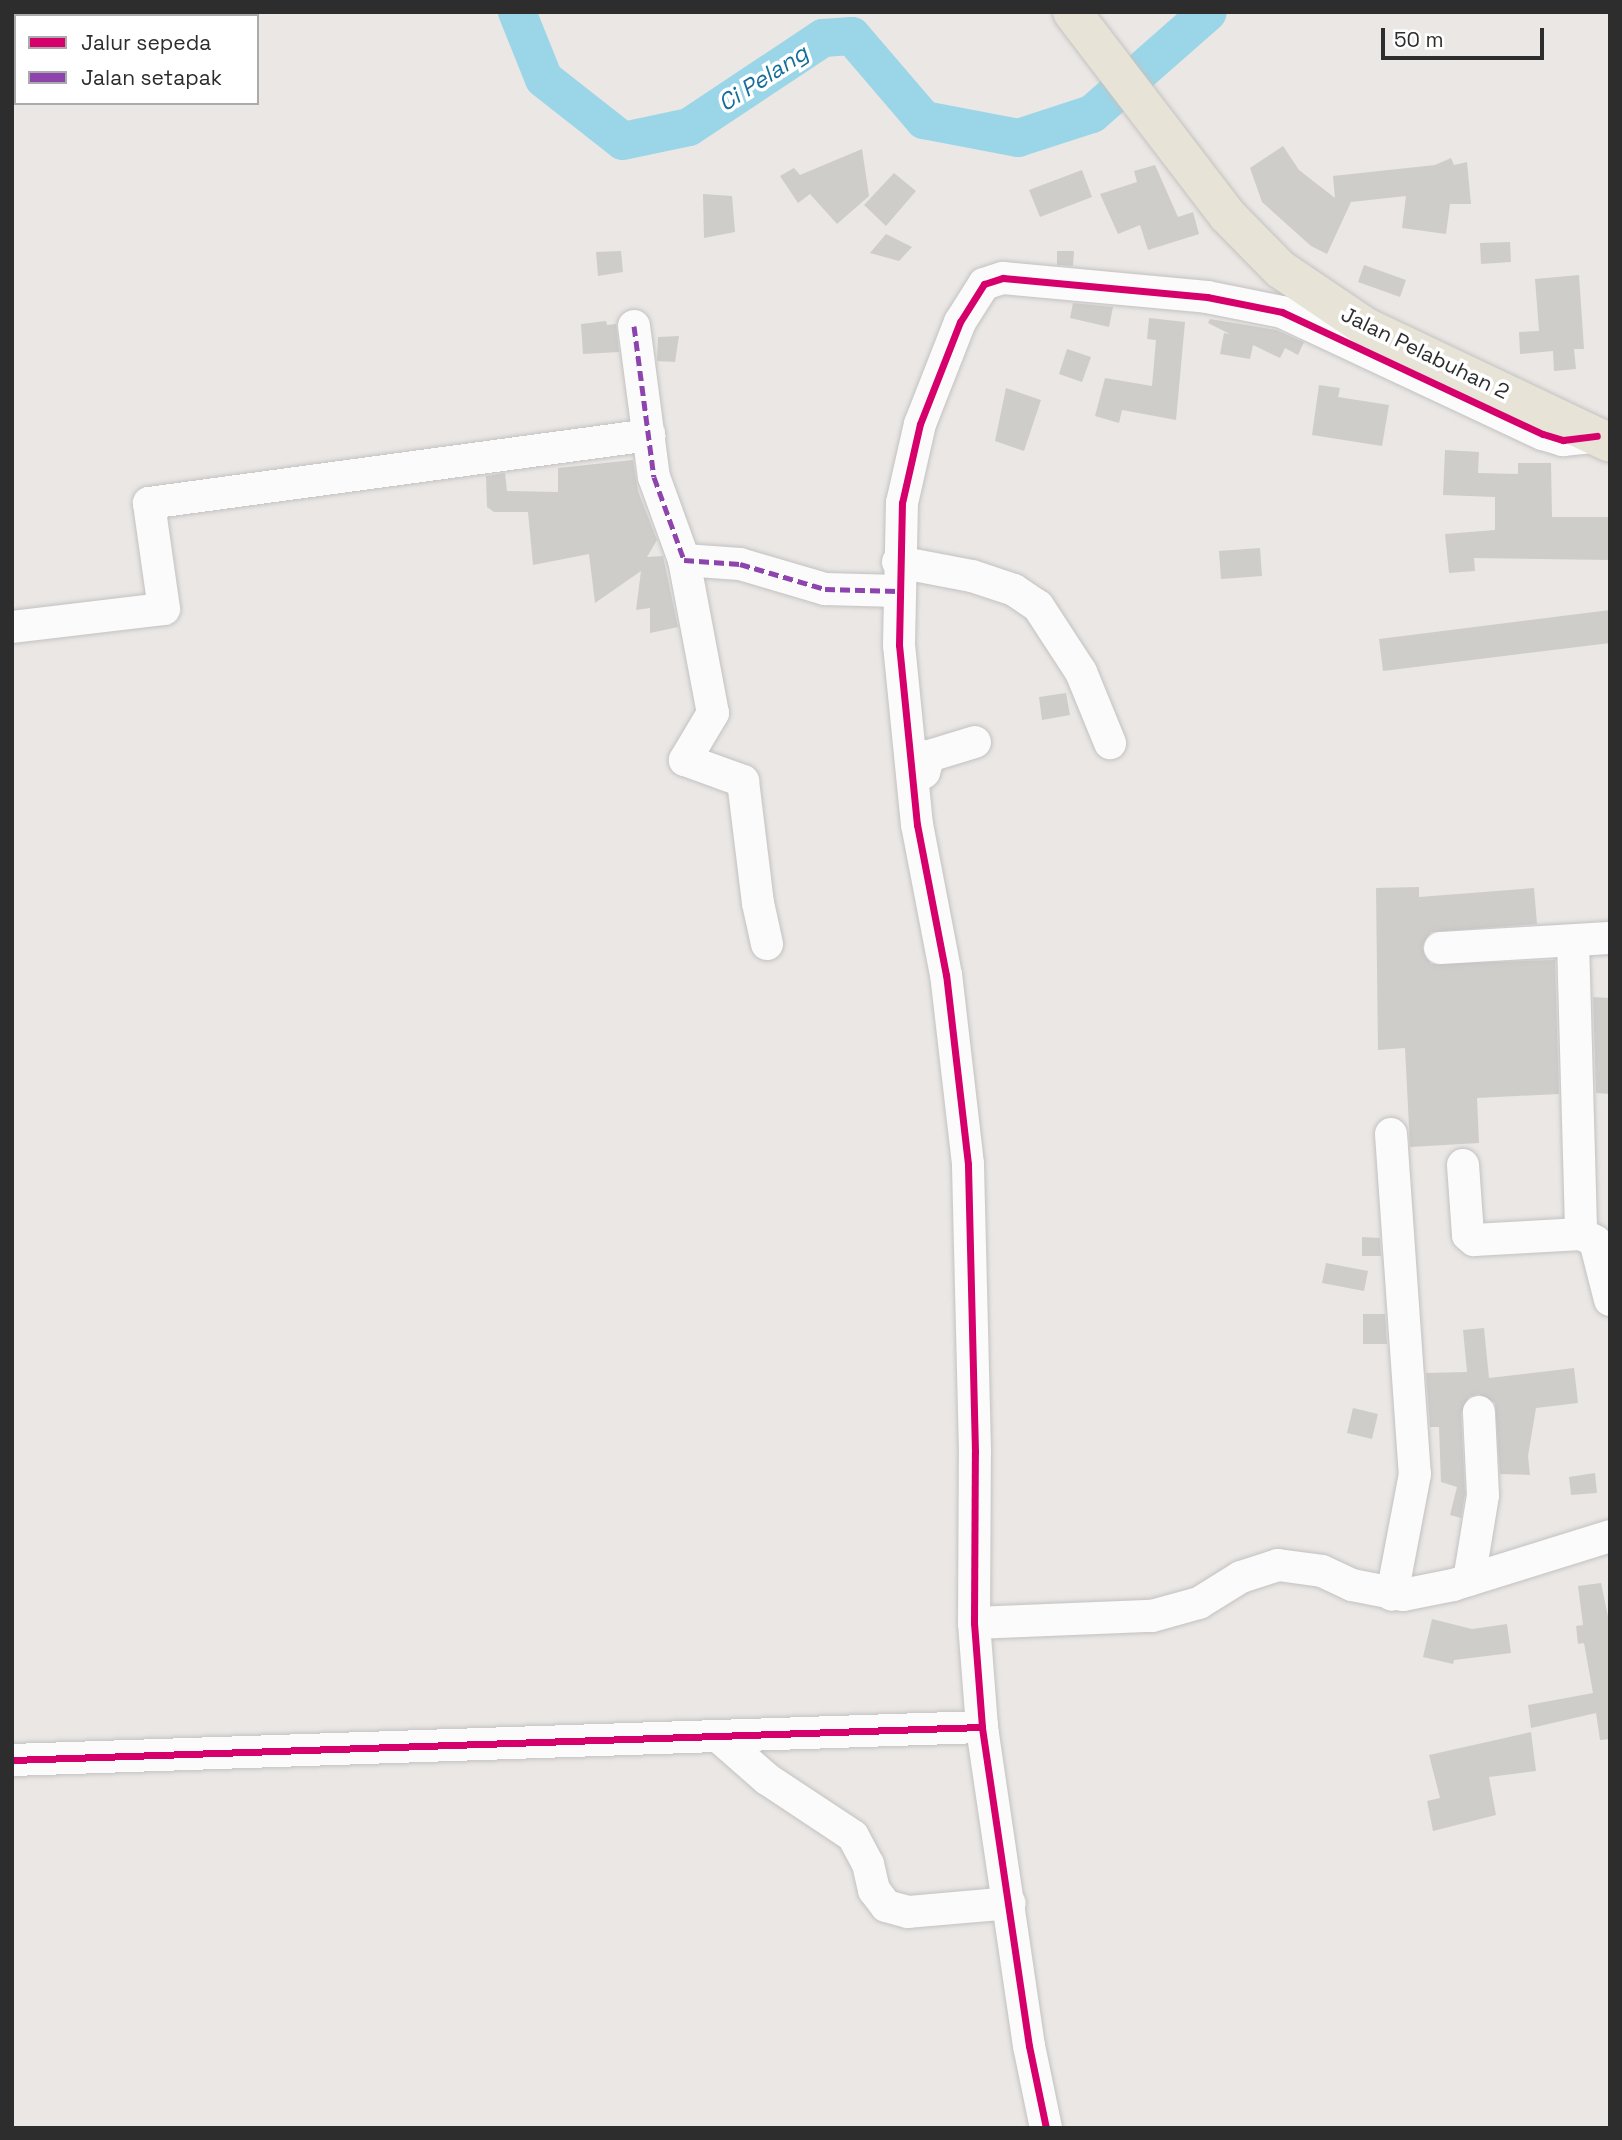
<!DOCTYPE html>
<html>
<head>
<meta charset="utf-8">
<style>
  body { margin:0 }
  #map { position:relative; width:1622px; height:2140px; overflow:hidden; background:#eae7e4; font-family:"Space Grotesk",sans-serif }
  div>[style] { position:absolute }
  .river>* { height:38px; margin:-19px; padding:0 19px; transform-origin:19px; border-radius:19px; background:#9bd6e8 }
  .building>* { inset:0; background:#cfcdca }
  .roads { filter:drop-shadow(0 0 2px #c3c2c2) drop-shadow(0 0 2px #c3c2c2) }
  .minor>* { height:32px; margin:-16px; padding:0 16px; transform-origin:16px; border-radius:16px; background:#fcfbfb }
  .major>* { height:38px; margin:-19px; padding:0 19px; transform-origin:19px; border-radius:19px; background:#e7e3d6 }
  .quiet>* { height:5px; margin-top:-2.5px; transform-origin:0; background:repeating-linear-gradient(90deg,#8e44ad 0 10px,transparent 0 15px) }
  .cycleway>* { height:7px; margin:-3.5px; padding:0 3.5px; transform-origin:3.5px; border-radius:3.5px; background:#d6006c }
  span { translate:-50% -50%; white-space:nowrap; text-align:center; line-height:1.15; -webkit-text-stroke:7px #fff; paint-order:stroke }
  .street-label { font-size:21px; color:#2d2d2d }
  .water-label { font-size:23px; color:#146e99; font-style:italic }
  .frame { position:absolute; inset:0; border:14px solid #2d2d2d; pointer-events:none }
  .legend { position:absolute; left:14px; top:14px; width:245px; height:91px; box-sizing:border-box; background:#fff; border:2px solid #ababab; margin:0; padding:9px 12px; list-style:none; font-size:21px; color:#2d2d2d }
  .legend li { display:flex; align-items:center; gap:14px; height:35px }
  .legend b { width:35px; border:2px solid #ababab }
  .scale { position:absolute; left:1381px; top:28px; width:163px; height:32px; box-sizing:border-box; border:4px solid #2d2d2d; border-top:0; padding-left:9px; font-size:21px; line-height:24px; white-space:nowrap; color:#2d2d2d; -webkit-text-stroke:5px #fff; paint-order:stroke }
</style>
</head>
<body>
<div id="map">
  <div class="river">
    <i style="left:517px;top:12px;width:72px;rotate:68.1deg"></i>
    <i style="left:544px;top:79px;width:100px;rotate:38.1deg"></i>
    <i style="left:623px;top:141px;width:67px;rotate:-12deg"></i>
    <i style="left:689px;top:127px;width:161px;rotate:-33.6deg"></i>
    <i style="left:823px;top:38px;width:29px;rotate:-4deg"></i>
    <i style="left:852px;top:36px;width:111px;rotate:49.4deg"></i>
    <i style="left:924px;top:120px;width:96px;rotate:10.8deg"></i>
    <i style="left:1018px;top:138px;width:78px;rotate:-18deg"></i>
    <i style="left:1092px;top:114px;width:154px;rotate:-41.3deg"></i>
  </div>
  <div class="building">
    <i style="clip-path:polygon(1283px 146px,1299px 170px,1335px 198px,1333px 176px,1435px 165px,1451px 158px,1454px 165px,1467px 162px,1471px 204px,1450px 204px,1446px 234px,1402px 228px,1406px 196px,1351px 202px,1327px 254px,1311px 246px,1262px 202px,1250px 168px)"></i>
    <i style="clip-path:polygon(862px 149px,869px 196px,837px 224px,810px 194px,798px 203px,780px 176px,794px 168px,800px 175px)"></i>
    <i style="clip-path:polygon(1155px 165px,1178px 217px,1193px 212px,1199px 234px,1148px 250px,1140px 225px,1118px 234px,1100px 194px,1137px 182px,1134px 171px)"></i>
    <i style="clip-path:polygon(1082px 170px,1092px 197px,1040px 217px,1029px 190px)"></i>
    <i style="clip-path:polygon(894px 173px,916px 191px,886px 226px,864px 205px)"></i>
    <i style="clip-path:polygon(703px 194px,732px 196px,735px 232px,704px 238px)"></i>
    <i style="clip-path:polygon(886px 234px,912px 247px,899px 261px,870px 253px)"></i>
    <i style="clip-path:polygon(1510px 242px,1511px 262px,1481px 264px,1480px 243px)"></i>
    <i style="clip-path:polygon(621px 251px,623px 272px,598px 276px,596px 252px)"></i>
    <i style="clip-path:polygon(1057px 251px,1074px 251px,1073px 266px,1057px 265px)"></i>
    <i style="clip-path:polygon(1364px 265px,1406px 280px,1400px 297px,1358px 282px)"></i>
    <i style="clip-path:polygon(1579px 275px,1584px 349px,1574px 349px,1576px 369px,1554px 371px,1553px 351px,1520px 354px,1519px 332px,1539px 331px,1535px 279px)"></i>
    <i style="clip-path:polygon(1073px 303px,1113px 307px,1109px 327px,1070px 318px)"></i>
    <i style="clip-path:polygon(1149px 318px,1185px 322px,1176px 420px,1122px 410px,1119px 423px,1095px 416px,1105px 378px,1152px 386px,1156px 340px,1147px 339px)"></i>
    <i style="clip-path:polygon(1210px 319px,1276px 330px,1304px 342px,1298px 355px,1285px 348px,1280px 358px,1253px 345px,1250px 359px,1220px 354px,1224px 333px,1230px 334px,1208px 323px)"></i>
    <i style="clip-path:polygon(606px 321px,607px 325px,616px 324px,619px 352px,583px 354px,581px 324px)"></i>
    <i style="clip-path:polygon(679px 336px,675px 362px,657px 361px,658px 337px)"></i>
    <i style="clip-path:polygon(1067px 349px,1091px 357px,1082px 382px,1059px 374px)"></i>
    <i style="clip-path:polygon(1319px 385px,1340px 388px,1338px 397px,1389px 405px,1382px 446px,1312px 435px)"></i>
    <i style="clip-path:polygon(1006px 388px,1041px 400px,1024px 451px,995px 441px)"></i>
    <i style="clip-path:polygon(1445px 450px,1479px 452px,1478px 473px,1518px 474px,1518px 463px,1551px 463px,1552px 517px,1610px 517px,1610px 560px,1474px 558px,1475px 571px,1449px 573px,1445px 534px,1495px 530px,1495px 497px,1443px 495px)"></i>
    <i style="clip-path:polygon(633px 460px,638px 491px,657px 540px,647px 557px,663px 556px,678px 627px,650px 633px,650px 608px,636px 610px,641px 571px,595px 603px,589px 554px,533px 565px,528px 512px,494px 512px,487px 507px,486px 476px,505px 473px,507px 491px,558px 492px,558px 468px)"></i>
    <i style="clip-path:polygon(1260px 548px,1262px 576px,1221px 579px,1219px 551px)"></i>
    <i style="clip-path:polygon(1610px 610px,1610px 643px,1383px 671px,1379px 639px)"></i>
    <i style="clip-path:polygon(1066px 693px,1070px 715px,1042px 720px,1039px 697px)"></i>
    <i style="clip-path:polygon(1419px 887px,1419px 897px,1534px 888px,1537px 924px,1431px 932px,1422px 948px,1431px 964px,1555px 960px,1559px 1094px,1477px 1098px,1479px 1143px,1410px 1147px,1405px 1048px,1378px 1050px,1376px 888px)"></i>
    <i style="clip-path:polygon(1593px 997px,1610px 998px,1610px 1094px,1596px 1093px)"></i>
    <i style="clip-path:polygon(1362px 1237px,1380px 1238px,1381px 1256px,1362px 1256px)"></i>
    <i style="clip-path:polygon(1326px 1263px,1368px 1271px,1364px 1291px,1322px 1283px)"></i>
    <i style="clip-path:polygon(1363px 1314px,1385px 1314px,1387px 1344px,1363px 1344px)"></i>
    <i style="clip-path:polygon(1484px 1328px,1489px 1378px,1574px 1368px,1578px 1403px,1536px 1408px,1528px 1456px,1530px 1475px,1500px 1474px,1495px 1403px,1479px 1394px,1469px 1397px,1461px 1413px,1465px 1494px,1461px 1518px,1450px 1515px,1457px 1487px,1441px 1482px,1439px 1427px,1430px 1427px,1426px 1373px,1467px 1372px,1463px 1330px)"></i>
    <i style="clip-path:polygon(1353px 1408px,1378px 1414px,1372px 1439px,1347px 1433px)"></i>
    <i style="clip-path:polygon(1595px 1473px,1597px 1493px,1571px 1495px,1569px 1477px)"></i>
    <i style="clip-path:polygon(1601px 1583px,1610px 1626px,1610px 1739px,1600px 1740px,1596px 1713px,1531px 1728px,1528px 1705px,1593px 1693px,1584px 1643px,1578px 1644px,1576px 1626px,1583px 1625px,1578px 1586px)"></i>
    <i style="clip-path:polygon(1432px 1619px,1472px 1629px,1507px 1624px,1511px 1653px,1454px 1660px,1453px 1664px,1423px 1657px)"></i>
    <i style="clip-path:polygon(1531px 1732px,1536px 1771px,1489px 1777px,1496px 1815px,1433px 1831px,1427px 1801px,1440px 1798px,1429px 1755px)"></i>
  </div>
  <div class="roads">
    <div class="minor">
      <i style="left:634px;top:326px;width:152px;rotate:82.5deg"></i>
      <i style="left:654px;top:477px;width:88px;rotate:70.1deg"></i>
      <i style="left:684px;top:560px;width:56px;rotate:4.1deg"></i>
      <i style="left:740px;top:564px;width:89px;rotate:16.4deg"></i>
      <i style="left:825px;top:589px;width:73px;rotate:1.6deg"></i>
      <i style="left:684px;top:560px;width:156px;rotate:79.3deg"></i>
      <i style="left:713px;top:713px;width:55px;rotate:120.8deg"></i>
      <i style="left:685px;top:760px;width:62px;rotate:19.9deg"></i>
      <i style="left:743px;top:781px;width:123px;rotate:83deg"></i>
      <i style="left:758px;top:903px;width:42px;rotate:77.6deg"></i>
      <i style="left:898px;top:562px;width:75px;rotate:10.7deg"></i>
      <i style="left:972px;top:576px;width:44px;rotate:18.4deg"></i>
      <i style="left:1014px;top:590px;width:29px;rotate:34deg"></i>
      <i style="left:1038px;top:606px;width:79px;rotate:56.9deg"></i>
      <i style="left:1081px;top:672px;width:77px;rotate:67.8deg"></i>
      <i style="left:12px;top:627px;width:153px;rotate:-6.8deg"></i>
      <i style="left:164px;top:609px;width:107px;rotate:-98.1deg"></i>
      <i style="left:149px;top:503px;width:505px;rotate:-7.74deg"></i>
      <i style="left:913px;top:779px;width:13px;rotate:-32deg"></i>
      <i style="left:924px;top:772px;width:17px;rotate:-73deg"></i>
      <i style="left:929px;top:756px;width:48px;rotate:-16.9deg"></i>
      <i style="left:1573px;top:941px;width:293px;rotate:88.4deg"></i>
      <i style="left:1581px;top:1234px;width:16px;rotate:27deg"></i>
      <i style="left:1595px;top:1241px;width:61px;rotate:75.7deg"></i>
      <i style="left:1440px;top:948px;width:170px;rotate:-3.4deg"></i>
      <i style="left:1391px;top:1134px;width:341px;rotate:86deg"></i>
      <i style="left:1415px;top:1474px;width:123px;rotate:100.8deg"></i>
      <i style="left:1463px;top:1165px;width:70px;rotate:85.9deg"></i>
      <i style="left:1468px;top:1235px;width:8px;rotate:40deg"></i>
      <i style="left:1474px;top:1240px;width:107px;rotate:-3.2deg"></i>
      <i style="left:1469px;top:1580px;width:86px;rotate:-80.6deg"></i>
      <i style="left:1483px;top:1495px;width:83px;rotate:-92.8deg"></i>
      <i style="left:974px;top:1623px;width:178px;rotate:-2.3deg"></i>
      <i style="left:1152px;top:1616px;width:49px;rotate:-15.5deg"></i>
      <i style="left:1199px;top:1603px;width:49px;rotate:-31.8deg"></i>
      <i style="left:1241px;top:1577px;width:39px;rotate:-18deg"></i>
      <i style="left:1278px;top:1565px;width:44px;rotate:7.8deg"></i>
      <i style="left:1322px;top:1571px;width:33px;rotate:25deg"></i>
      <i style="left:1352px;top:1585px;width:52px;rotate:11.1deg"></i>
      <i style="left:1403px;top:1595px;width:51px;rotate:-11.3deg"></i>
      <i style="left:1453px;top:1585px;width:164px;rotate:-17.3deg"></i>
      <i style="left:719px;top:1737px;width:64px;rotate:41.2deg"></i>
      <i style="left:767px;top:1779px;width:103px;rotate:33.5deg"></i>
      <i style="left:853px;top:1836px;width:32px;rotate:62deg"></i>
      <i style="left:868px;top:1864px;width:27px;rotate:77deg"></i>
      <i style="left:874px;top:1890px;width:20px;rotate:53deg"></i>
      <i style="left:886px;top:1906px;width:23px;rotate:15deg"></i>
      <i style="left:908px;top:1912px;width:102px;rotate:-5deg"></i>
      <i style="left:12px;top:1760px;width:971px;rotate:-1.95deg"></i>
      <i style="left:1046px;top:2128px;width:84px;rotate:-101.7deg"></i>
      <i style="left:1029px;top:2046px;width:322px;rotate:-98.4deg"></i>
      <i style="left:982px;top:1727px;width:104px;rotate:-94.4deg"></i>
      <i style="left:974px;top:1623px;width:171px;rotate:-89.7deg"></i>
      <i style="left:975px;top:1452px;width:288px;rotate:-91.4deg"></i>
      <i style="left:968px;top:1164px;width:190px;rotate:-96.6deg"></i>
      <i style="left:946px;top:975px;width:153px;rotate:-100.9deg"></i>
      <i style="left:917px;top:825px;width:181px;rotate:-95.7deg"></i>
      <i style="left:899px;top:645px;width:142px;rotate:-88.8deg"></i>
      <i style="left:902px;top:503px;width:81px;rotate:-77.2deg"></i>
      <i style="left:920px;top:424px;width:110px;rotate:-68.6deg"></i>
      <i style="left:960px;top:322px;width:45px;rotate:-57.7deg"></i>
      <i style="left:984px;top:284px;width:20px;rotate:-18deg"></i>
      <i style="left:1003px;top:278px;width:205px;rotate:5.3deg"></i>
      <i style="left:1207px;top:297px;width:76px;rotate:11.3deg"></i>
      <i style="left:1282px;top:312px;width:288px;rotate:25.1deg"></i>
      <i style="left:1543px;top:434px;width:21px;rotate:17deg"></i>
      <i style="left:1563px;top:440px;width:29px;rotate:-6deg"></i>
    </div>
    <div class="major">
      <i style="left:1072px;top:12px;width:255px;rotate:52.6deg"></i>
      <i style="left:1227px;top:215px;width:76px;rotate:45.5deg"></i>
      <i style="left:1280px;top:269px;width:104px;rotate:34deg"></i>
      <i style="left:1366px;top:327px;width:270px;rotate:25.4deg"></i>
    </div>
  </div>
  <div class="quiet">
    <i style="left:634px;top:326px;width:152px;rotate:82.5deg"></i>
    <i style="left:654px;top:477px;width:88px;rotate:70.1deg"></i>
    <i style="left:684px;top:560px;width:56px;rotate:4.1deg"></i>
    <i style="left:740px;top:564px;width:89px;rotate:16.4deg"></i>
    <i style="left:825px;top:589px;width:73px;rotate:1.6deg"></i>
  </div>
  <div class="cycleway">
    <i style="left:12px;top:1760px;width:971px;rotate:-1.95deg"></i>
    <i style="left:1046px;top:2128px;width:84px;rotate:-101.7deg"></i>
    <i style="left:1029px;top:2046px;width:322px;rotate:-98.4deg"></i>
    <i style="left:982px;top:1727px;width:104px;rotate:-94.4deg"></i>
    <i style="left:974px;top:1623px;width:171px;rotate:-89.7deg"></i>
    <i style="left:975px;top:1452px;width:288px;rotate:-91.4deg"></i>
    <i style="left:968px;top:1164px;width:190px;rotate:-96.6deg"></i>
    <i style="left:946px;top:975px;width:153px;rotate:-100.9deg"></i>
    <i style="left:917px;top:825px;width:181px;rotate:-95.7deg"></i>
    <i style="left:899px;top:645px;width:142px;rotate:-88.8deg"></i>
    <i style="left:902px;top:503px;width:81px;rotate:-77.2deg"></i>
    <i style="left:920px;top:424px;width:110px;rotate:-68.6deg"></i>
    <i style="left:960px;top:322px;width:45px;rotate:-57.7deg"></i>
    <i style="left:984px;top:284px;width:20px;rotate:-18deg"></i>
    <i style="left:1003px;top:278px;width:205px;rotate:5.3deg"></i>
    <i style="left:1207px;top:297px;width:76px;rotate:11.3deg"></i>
    <i style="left:1282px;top:312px;width:288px;rotate:25.1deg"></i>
    <i style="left:1543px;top:434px;width:21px;rotate:17deg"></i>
    <i style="left:1563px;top:440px;width:34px;rotate:-7deg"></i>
  </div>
  <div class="street-label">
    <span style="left:1425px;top:353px;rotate:26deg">Jalan Pelabuhan 2</span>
  </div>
  <div class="water-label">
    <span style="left:763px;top:78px;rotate:-33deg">Ci Pelang</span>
  </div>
  <div class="frame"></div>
  <ul class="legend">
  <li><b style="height:9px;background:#d6006c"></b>Jalur sepeda</li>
  <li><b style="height:9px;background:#8e44ad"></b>Jalan setapak</li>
  </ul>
  <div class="scale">50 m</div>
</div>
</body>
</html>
